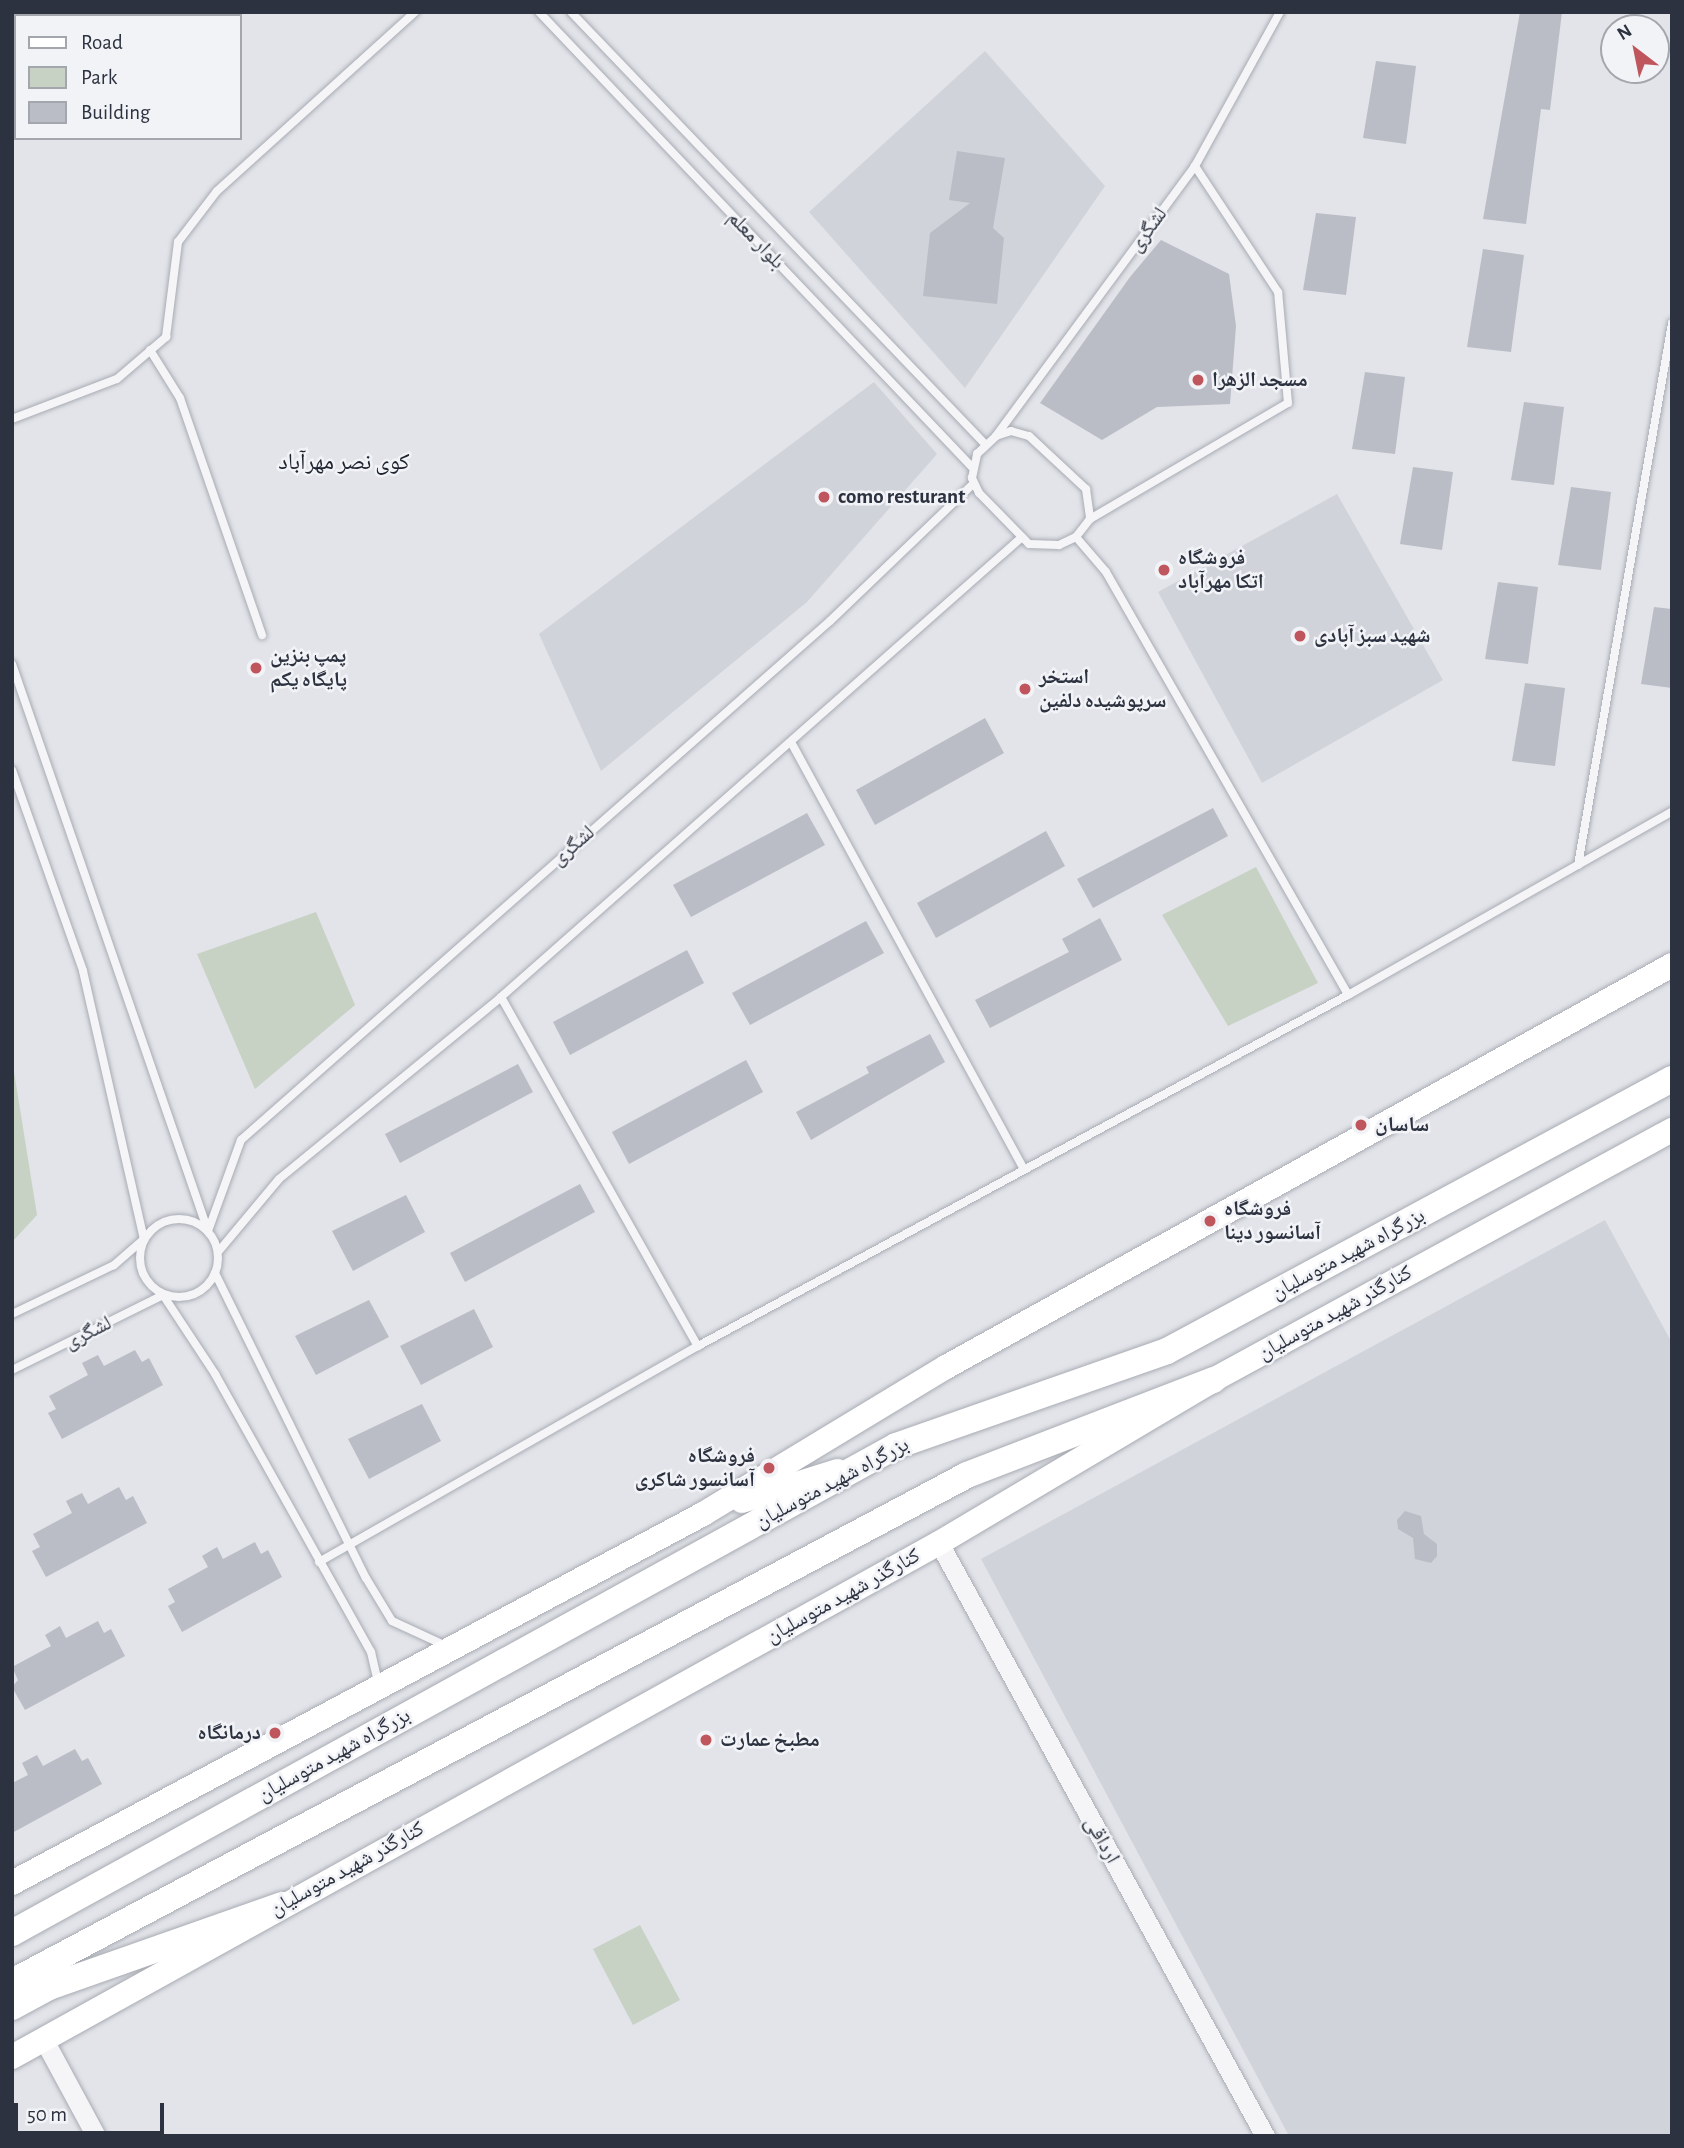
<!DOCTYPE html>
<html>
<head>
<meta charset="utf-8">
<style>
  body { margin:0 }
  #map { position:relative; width:1684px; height:2148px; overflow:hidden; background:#e2e4e9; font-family:"Alegreya Sans","Noto Naskh Arabic",sans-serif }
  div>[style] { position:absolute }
  .built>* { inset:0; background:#d1d3db }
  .green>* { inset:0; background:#c7d2c4 }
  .building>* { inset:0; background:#babdc5 }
  .roads { filter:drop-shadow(0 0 2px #a8abb3) drop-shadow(0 0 2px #a8abb3) }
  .service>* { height:8px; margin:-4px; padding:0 4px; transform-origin:4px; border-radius:4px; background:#f5f5f8 }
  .service>.ring { margin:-4px; padding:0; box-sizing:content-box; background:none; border:8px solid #f5f5f8; border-radius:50% }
  .tertiary>* { height:19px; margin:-9.5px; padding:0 9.5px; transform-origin:9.5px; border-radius:9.5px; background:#f5f5f8 }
  .primary>* { height:24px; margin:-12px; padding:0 12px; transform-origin:12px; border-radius:12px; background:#fff }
  .trunk>* { height:26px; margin:-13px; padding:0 13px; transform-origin:13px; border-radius:13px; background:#fff }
  .dots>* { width:19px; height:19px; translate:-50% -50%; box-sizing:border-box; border:4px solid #f2f3f7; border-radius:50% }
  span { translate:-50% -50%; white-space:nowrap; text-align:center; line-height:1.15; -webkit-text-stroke:5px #f2f3f7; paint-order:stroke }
  .street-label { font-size:21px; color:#2c323f }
  .poi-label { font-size:21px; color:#2c323f; font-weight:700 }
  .left { translate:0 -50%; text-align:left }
  .right { translate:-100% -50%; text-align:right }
  .neighbourhood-label { font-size:23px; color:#1e2330 }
  .frame { position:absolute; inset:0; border:14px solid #2c323f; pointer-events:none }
  .legend { position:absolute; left:14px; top:14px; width:228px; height:126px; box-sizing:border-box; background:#f2f3f7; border:2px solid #a3a6ad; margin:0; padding:9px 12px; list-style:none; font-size:21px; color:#2c323f }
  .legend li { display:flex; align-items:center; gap:14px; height:35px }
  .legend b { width:35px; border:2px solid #a3a6ad }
  .north { position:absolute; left:1600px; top:14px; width:70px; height:70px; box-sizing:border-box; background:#f2f3f7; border:2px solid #a3a6ad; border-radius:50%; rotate:328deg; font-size:19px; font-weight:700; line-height:28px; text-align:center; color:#2c323f }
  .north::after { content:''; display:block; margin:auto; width:24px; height:32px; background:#c0565d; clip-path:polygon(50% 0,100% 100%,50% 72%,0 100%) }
  .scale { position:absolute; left:14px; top:2103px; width:150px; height:32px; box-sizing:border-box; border:4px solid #2c323f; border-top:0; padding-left:9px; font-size:21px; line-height:24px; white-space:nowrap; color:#2c323f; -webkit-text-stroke:5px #f2f3f7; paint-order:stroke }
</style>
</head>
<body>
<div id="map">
  <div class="built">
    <i style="clip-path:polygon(985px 51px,1105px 186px,965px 388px,809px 212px)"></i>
    <i style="clip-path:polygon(874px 382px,937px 454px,807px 602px,601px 771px,539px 634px)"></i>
    <i style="clip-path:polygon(1337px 494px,1443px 680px,1262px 783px,1158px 592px)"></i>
    <i style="clip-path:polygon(1605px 1220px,1672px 1343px,1672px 2136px,1289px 2136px,981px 1559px)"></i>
  </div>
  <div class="green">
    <i style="clip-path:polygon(1256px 867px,1318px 983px,1228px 1026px,1162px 915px)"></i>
    <i style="clip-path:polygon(316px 912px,355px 1005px,255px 1089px,197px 954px)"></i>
    <i style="clip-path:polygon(12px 1059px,37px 1215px,12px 1242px)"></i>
    <i style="clip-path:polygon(640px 1925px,680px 2000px,633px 2025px,593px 1949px)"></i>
  </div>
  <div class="building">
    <i style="clip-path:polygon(1520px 12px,1562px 12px,1550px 110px,1541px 109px,1526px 224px,1483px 219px)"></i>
    <i style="clip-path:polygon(1376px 61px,1416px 66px,1406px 144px,1363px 138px)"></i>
    <i style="clip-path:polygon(957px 151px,1005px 158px,993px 228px,1004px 238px,997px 304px,923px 296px,930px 233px,970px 203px,949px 200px)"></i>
    <i style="clip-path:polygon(1316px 213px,1356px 217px,1346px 295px,1303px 290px)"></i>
    <i style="clip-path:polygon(1161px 240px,1229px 274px,1236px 326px,1230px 404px,1157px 407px,1102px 440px,1040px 403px,1130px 277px)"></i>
    <i style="clip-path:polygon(1483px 249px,1524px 255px,1511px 352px,1467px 347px)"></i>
    <i style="clip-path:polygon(1365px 372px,1405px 377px,1395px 454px,1352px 449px)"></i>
    <i style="clip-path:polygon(1524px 402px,1564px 407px,1554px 485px,1511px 480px)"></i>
    <i style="clip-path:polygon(1413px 467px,1453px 472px,1442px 550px,1400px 544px)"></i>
    <i style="clip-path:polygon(1571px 487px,1611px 492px,1601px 570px,1558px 565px)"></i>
    <i style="clip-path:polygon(1498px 582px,1538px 587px,1528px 664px,1485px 659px)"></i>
    <i style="clip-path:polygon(1654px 607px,1672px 609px,1672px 688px,1641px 684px)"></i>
    <i style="clip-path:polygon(1525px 683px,1565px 688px,1555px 766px,1512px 761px)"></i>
    <i style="clip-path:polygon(985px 718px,1004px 753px,875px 825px,856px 790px)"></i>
    <i style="clip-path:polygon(1213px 808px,1228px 836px,1093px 908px,1077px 879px)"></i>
    <i style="clip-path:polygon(807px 813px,825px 845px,691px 917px,673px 885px)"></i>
    <i style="clip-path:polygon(1046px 831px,1065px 866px,936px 938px,917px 903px)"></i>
    <i style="clip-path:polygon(1100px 918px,1122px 960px,990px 1028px,975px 1000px,1069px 952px,1062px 939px)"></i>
    <i style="clip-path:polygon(866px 921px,884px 953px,750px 1025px,732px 993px)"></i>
    <i style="clip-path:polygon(687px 950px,704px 983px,570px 1055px,553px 1022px)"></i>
    <i style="clip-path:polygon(930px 1034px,945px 1062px,811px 1140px,796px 1112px,869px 1073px,866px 1067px)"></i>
    <i style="clip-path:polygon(746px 1060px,763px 1092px,629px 1164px,612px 1132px)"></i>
    <i style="clip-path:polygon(518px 1064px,533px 1092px,400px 1163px,385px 1134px)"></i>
    <i style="clip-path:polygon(580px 1184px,595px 1212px,465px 1282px,450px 1253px)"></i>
    <i style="clip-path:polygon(406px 1195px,425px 1232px,353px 1271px,332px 1231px)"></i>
    <i style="clip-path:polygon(369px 1300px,389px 1337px,316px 1375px,295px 1336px)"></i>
    <i style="clip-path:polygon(474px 1309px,493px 1347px,421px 1385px,400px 1346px)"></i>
    <i style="clip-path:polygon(135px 1350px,142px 1362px,149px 1358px,163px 1385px,62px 1439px,48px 1413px,56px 1409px,49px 1396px,88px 1375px,82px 1363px,98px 1355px,104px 1366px)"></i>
    <i style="clip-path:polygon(422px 1404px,441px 1441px,369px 1479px,348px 1439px)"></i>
    <i style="clip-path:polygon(119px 1487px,126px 1500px,133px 1496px,147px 1523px,46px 1577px,32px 1551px,40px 1547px,33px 1534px,72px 1513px,66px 1501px,82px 1493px,88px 1504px)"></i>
    <i style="clip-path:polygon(1405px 1511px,1421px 1516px,1424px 1534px,1437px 1544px,1437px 1556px,1431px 1563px,1415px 1559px,1413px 1538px,1398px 1529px,1397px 1520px)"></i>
    <i style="clip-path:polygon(255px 1542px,261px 1554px,268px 1550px,282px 1577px,182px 1632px,168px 1606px,175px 1602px,168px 1589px,208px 1567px,202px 1556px,217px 1547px,223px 1559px)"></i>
    <i style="clip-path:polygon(98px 1621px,104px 1633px,111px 1629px,125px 1656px,25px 1710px,12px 1687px,18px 1680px,12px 1667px,51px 1646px,45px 1635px,60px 1626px,66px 1638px)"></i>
    <i style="clip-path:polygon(75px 1749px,82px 1761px,88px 1758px,102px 1784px,12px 1833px,12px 1783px,28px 1775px,22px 1763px,37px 1755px,43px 1766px)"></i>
  </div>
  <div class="roads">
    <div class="service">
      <i style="left:539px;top:12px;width:628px;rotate:46.42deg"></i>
      <i style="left:571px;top:12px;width:598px;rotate:46.22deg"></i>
      <i style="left:150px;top:350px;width:57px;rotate:58deg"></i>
      <i style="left:180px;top:398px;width:251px;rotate:70.9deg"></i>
      <i style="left:12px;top:419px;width:112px;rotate:-20.9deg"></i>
      <i style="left:117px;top:379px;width:65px;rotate:-40.6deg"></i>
      <i style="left:166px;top:337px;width:96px;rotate:-82.8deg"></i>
      <i style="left:178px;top:242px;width:64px;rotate:-52.6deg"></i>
      <i style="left:217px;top:191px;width:267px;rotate:-42.1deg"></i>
      <i style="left:1011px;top:431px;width:19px;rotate:16deg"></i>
      <i style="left:1029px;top:436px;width:78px;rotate:42.9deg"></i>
      <i style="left:1086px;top:489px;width:30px;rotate:82deg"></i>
      <i style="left:1090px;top:519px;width:23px;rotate:128deg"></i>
      <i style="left:1076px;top:537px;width:19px;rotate:155deg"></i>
      <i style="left:1059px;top:545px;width:30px;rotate:-178deg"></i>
      <i style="left:1029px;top:544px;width:71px;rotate:-134.4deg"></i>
      <i style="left:979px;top:493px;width:17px;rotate:-115deg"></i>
      <i style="left:972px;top:478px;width:25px;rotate:-78deg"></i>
      <i style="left:977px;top:454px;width:26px;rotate:-43deg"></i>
      <i style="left:996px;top:436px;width:16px;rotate:-18deg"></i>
      <i style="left:996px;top:436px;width:335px;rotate:-53.6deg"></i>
      <i style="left:1195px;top:166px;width:176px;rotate:-61.1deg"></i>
      <i style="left:1090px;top:519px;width:229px;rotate:-30.4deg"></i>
      <i style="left:1288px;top:403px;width:111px;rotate:-95.1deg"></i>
      <i style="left:1278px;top:292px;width:151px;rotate:-123.4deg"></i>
      <i style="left:1076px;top:537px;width:46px;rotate:49.4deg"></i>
      <i style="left:1106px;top:572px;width:487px;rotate:60.2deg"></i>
      <i style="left:12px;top:664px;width:600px;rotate:70.93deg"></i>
      <i style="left:791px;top:742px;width:487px;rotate:61.4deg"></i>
      <i style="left:12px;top:770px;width:213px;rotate:70.5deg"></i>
      <i style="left:83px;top:971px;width:275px;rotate:77.2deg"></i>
      <i style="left:144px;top:1239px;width:40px;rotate:139deg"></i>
      <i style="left:114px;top:1265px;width:113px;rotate:154.3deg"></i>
      <i style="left:1578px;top:865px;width:550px;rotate:-80.16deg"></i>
      <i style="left:501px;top:997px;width:401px;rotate:60.6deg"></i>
      <i class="ring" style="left:140px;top:1219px;width:70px;height:70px"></i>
      <i style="left:208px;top:1231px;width:97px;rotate:-70.1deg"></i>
      <i style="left:241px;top:1140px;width:785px;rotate:-41.39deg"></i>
      <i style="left:830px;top:621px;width:199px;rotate:-43.8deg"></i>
      <i style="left:218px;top:1252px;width:95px;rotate:-50.1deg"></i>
      <i style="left:279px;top:1179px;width:287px;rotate:-39.3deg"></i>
      <i style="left:501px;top:997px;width:695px;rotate:-41.44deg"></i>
      <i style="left:215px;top:1273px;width:340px;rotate:63.7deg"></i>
      <i style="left:366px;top:1578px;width:50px;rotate:58.8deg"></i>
      <i style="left:392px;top:1621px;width:60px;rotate:24.8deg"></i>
      <i style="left:12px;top:1370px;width:169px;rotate:-26.4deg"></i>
      <i style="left:163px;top:1295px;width:95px;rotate:56.6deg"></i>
      <i style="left:215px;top:1374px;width:319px;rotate:60.7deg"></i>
      <i style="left:371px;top:1652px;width:31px;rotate:77deg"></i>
      <i style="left:319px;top:1562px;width:436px;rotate:-29.7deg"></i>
      <i style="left:698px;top:1346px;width:739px;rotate:-28.37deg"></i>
      <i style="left:1348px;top:995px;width:372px;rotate:-29.5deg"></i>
    </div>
    <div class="tertiary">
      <i style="left:939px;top:1543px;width:677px;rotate:61.2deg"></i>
      <i style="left:44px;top:2040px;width:109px;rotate:61.6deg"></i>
    </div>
    <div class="primary">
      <i style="left:742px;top:1501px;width:100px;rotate:-17.5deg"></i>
      <i style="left:12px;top:1883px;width:783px;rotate:-28.1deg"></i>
      <i style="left:703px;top:1514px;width:284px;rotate:-31.2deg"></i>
      <i style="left:946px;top:1367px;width:830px;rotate:-28.97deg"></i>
      <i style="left:12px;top:2057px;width:1060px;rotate:-29.01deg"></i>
      <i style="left:939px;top:1543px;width:319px;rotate:-30.7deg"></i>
      <i style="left:1213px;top:1380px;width:523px;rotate:-28.58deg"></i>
    </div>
    <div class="trunk">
      <i style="left:12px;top:1933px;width:1009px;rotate:-28.85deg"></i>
      <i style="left:896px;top:1446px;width:287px;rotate:-19.3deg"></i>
      <i style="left:1167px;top:1351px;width:574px;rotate:-28.31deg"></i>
      <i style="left:12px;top:1982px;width:1081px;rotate:-27.96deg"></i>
      <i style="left:967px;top:1475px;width:264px;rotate:-21.1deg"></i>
      <i style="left:12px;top:2007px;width:42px;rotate:-28.4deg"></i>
      <i style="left:49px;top:1987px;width:247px;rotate:-19.4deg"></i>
    </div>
  </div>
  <div class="dots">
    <i style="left:1198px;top:380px;background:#c0565d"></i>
    <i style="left:824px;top:497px;background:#c0565d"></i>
    <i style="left:1164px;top:570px;background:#c0565d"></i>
    <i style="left:1300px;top:636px;background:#c0565d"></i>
    <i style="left:256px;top:668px;background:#c0565d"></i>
    <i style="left:1025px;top:689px;background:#c0565d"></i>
    <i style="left:1361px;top:1125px;background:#c0565d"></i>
    <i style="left:1210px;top:1221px;background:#c0565d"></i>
    <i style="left:769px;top:1468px;background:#c0565d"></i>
    <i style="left:275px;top:1733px;background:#c0565d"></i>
    <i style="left:706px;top:1740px;background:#c0565d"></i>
  </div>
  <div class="street-label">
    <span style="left:1148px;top:230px;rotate:-54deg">لشگری</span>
    <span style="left:756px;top:240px;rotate:46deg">بلوار معلم</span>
    <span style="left:573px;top:846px;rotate:-41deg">لشگری</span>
    <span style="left:1348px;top:1254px;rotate:-28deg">بزرگراه شهید متوسلیان</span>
    <span style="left:1335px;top:1313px;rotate:-29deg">کنارگذر شهید متوسلیان</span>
    <span style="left:88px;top:1333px;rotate:-27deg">لشگری</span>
    <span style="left:832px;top:1483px;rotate:-28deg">بزرگراه شهید متوسلیان</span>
    <span style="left:843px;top:1596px;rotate:-29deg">کنارگذر شهید متوسلیان</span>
    <span style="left:334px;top:1755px;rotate:-29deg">بزرگراه شهید متوسلیان</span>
    <span style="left:1102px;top:1840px;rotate:61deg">ارداقی</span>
    <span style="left:347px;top:1869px;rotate:-29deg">کنارگذر شهید متوسلیان</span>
  </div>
  <div class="poi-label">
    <span class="left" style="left:1212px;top:380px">مسجد الزهرا</span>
    <span class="left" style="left:838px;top:497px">como resturant</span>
    <span class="left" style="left:1178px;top:570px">فروشگاه<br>اتکا مهرآباد</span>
    <span class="left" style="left:1314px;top:636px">شهید سبز آبادی</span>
    <span class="left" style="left:270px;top:668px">پمپ بنزين<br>پايگاه يكم</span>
    <span class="left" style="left:1039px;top:689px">استخر<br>سرپوشیده دلفین</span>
    <span class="left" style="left:1375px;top:1125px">ساسان</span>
    <span class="left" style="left:1224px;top:1221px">فروشگاه<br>آسانسور دینا</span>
    <span class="right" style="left:755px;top:1468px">فروشگاه<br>آسانسور شاکری</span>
    <span class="right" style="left:261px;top:1733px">درمانگاه</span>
    <span class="left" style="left:720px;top:1740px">مطبخ عمارت</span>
  </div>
  <div class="neighbourhood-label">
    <span style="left:344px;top:463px">کوی نصر مهرآباد</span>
  </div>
  <div class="frame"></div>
  <ul class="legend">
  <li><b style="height:9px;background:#fff"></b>Road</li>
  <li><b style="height:19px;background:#c7d2c4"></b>Park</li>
  <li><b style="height:19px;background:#babdc5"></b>Building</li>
  </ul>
  <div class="north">N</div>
  <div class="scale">50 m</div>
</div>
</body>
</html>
